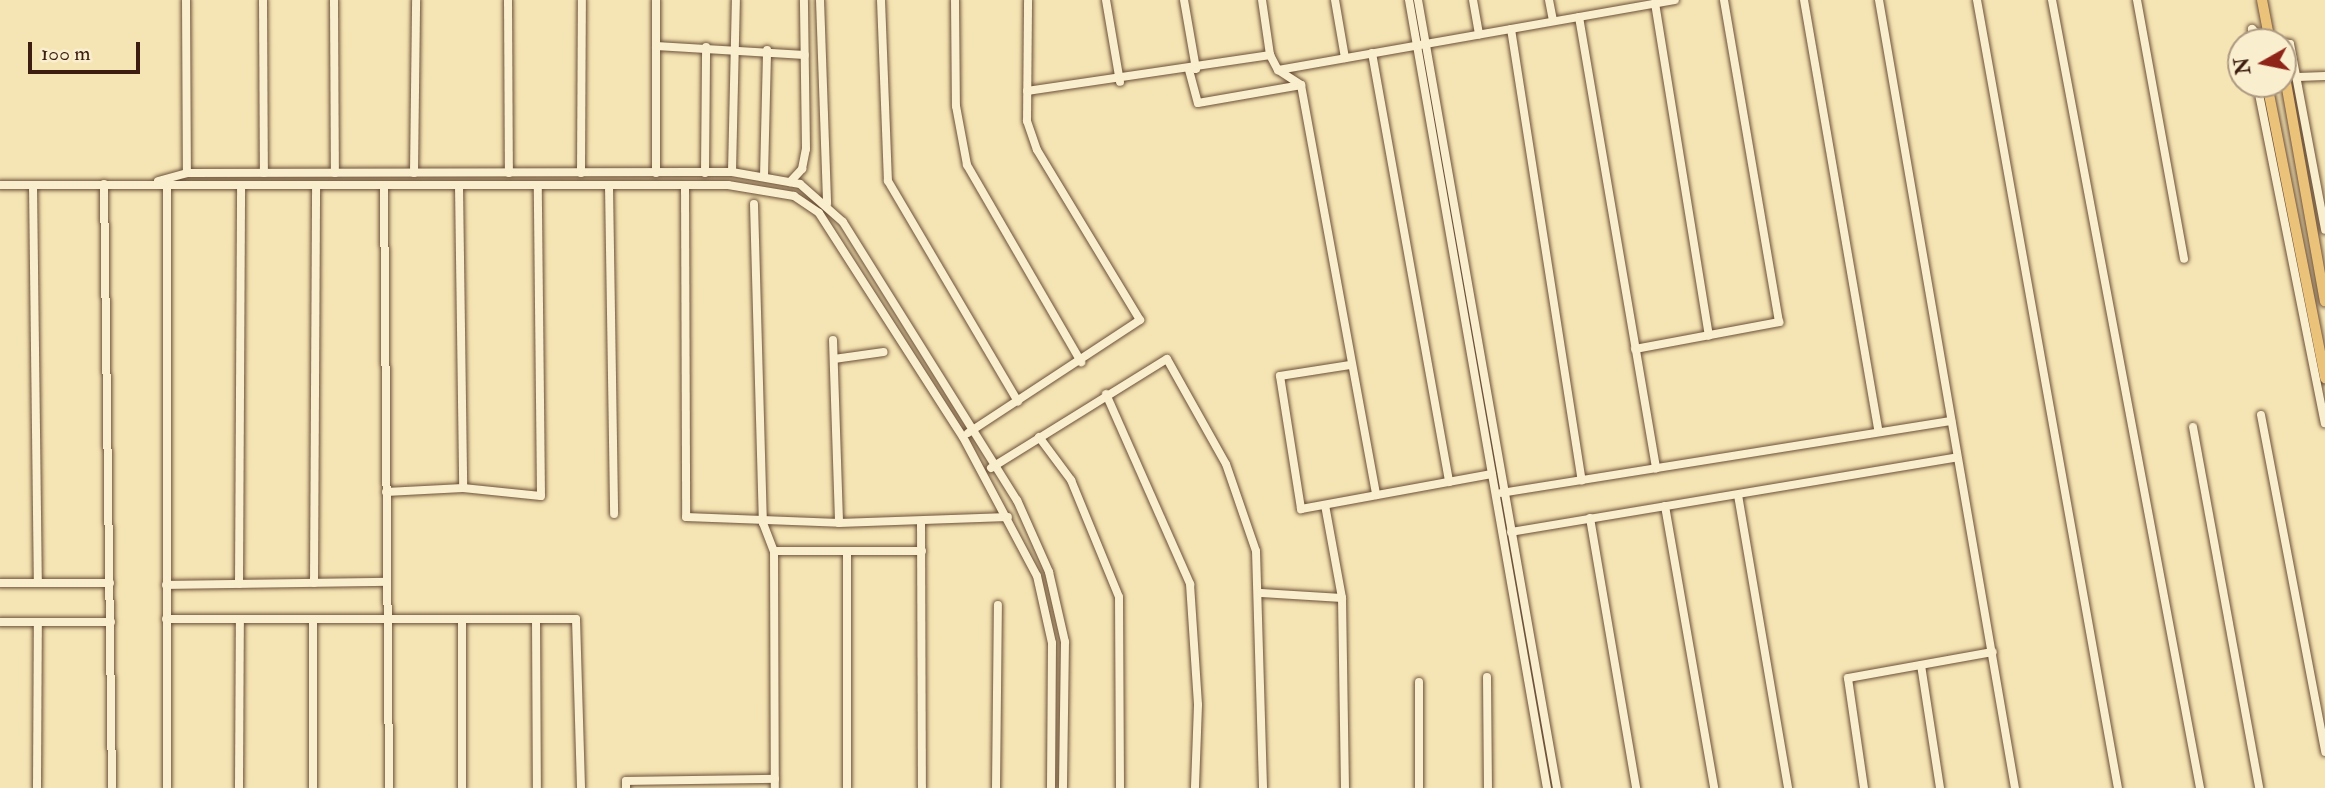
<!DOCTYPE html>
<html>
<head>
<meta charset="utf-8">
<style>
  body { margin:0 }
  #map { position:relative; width:2325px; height:788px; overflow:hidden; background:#f6e5b4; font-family:"IM FELL Double Pica",serif }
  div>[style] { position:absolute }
  .roads { filter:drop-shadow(0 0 2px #6b4f38) drop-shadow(0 0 2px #6b4f38) }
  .minor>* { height:8px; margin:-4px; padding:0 4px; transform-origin:4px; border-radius:4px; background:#f9eece }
  .major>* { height:10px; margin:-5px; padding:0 5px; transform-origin:5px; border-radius:5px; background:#ebc27a }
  span { translate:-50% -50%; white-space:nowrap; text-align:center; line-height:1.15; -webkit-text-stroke:6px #f9eece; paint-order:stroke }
  .north { position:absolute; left:2227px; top:28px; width:70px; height:70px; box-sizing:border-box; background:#f9eece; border:2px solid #ae9a82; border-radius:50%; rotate:261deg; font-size:19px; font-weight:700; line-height:28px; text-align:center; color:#3d1d0f }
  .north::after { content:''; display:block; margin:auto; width:24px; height:32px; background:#8f2418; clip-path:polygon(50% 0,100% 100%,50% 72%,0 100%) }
  .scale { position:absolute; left:28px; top:42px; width:112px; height:32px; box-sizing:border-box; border:4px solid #3d1d0f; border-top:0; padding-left:9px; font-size:21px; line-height:24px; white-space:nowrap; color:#3d1d0f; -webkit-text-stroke:5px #f9eece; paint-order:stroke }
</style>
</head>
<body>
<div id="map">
  <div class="roads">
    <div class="minor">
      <i style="left:186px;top:0;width:173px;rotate:89.7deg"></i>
      <i style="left:263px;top:0;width:173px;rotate:89.7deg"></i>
      <i style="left:334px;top:0;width:173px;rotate:89.7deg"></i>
      <i style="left:508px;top:0;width:173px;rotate:89.7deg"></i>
      <i style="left:820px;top:0;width:204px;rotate:88deg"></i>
      <i style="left:881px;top:0;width:181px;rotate:87.8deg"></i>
      <i style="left:888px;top:181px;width:256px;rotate:59.5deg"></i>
      <i style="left:955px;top:0;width:106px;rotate:89.5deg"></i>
      <i style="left:956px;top:106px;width:60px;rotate:79.4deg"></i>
      <i style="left:967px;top:165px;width:228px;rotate:59.9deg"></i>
      <i style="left:1106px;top:0;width:83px;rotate:80.3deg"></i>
      <i style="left:1184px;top:0;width:70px;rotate:80.1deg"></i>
      <i style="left:1262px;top:0;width:56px;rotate:81.7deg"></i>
      <i style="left:1335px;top:0;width:59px;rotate:80.2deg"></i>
      <i style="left:1409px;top:0;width:800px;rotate:80.07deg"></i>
      <i style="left:1418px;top:0;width:800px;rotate:80deg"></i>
      <i style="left:1473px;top:0;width:35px;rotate:80deg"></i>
      <i style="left:1549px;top:0;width:21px;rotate:79deg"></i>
      <i style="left:1804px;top:0;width:438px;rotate:80.2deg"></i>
      <i style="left:1879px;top:0;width:800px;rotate:80.21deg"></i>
      <i style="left:1977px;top:0;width:801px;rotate:79.86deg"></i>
      <i style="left:2052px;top:0;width:802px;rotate:79.36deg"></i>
      <i style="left:2137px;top:0;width:263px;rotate:79.7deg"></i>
      <i style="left:1655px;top:3px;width:337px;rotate:80.8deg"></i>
      <i style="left:1579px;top:17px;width:458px;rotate:80.3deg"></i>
      <i style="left:1511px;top:29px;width:457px;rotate:81.1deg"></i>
      <i style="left:2252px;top:42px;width:13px;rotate:-90deg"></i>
      <i style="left:2252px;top:29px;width:19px;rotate:43deg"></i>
      <i style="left:2283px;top:43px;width:7px;rotate:8deg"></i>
      <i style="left:2290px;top:44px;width:189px;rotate:79.3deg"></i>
      <i style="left:656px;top:46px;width:149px;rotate:3.5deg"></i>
      <i style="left:1372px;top:53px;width:436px;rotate:79.8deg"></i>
      <i style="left:1189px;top:70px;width:34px;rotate:75deg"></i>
      <i style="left:1198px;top:103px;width:105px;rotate:-9.9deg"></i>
      <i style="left:1278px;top:70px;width:27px;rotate:33deg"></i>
      <i style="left:1301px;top:85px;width:417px;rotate:79.6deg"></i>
      <i style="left:2298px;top:77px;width:27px;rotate:-2deg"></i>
      <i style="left:2257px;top:84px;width:346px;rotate:78.7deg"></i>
      <i style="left:1027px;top:91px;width:246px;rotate:-8.4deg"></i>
      <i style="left:1270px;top:55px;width:17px;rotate:62deg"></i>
      <i style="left:1278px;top:70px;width:403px;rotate:-10deg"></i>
      <i style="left:732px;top:172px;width:172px;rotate:-88.7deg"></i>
      <i style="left:414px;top:173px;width:173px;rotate:-89.3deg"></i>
      <i style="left:581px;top:173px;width:173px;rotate:-89.7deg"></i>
      <i style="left:656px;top:173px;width:173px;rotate:-90deg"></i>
      <i style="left:705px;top:173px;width:126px;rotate:-89.5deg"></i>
      <i style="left:764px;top:176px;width:126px;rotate:-88.6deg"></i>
      <i style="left:158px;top:181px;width:30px;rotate:-15deg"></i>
      <i style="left:187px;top:173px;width:545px;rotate:-0.11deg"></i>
      <i style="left:732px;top:172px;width:69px;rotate:10deg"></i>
      <i style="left:800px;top:184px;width:57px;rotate:41.5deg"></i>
      <i style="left:843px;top:222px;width:328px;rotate:58deg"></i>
      <i style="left:1017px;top:500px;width:79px;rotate:66deg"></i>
      <i style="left:1049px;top:572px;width:72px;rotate:77.1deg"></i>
      <i style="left:1065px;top:642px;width:146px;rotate:90.8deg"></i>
      <i style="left:790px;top:182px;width:18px;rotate:-47deg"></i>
      <i style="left:802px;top:169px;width:20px;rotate:-79deg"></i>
      <i style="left:806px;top:149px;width:149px;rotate:-90.8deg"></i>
      <i style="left:104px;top:184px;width:604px;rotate:89.24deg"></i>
      <i style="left:0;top:185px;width:728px"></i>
      <i style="left:728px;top:185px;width:67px;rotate:9.5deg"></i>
      <i style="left:794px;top:196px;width:30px;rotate:34deg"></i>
      <i style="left:819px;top:213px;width:266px;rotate:57.3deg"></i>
      <i style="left:963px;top:437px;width:157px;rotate:62deg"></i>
      <i style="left:1037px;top:576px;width:69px;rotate:77.4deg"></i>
      <i style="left:1052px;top:643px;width:145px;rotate:90.4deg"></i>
      <i style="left:33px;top:185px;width:398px;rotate:89.3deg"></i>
      <i style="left:384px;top:185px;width:603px;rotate:89.52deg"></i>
      <i style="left:685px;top:185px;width:332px;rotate:89.8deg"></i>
      <i style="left:686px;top:517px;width:153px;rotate:2.2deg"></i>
      <i style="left:839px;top:523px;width:169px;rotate:-2deg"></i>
      <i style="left:459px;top:186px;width:302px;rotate:89.2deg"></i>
      <i style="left:609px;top:186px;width:328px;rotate:89.1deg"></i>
      <i style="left:754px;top:204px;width:319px;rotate:88.4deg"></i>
      <i style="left:763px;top:523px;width:30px;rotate:69deg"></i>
      <i style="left:774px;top:551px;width:237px;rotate:89.8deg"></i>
      <i style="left:833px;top:340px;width:183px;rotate:88.1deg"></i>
      <i style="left:1635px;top:349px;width:147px;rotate:-10.6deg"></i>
      <i style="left:1779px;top:322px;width:327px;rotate:-99.7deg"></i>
      <i style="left:834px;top:359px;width:50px;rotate:-8deg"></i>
      <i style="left:1350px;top:365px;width:71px;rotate:171.1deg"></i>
      <i style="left:1280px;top:376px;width:135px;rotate:81deg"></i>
      <i style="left:1301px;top:509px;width:194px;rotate:-10.4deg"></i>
      <i style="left:1106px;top:394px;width:208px;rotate:66.1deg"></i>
      <i style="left:1190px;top:584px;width:121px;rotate:86.2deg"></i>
      <i style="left:1198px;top:705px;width:83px;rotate:92.1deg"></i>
      <i style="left:2261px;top:415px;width:343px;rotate:79.2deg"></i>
      <i style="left:2193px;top:427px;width:367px;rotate:79.6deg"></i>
      <i style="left:968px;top:433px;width:206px;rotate:-33.3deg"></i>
      <i style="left:1140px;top:320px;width:199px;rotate:-121.2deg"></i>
      <i style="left:1037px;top:150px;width:31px;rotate:-109deg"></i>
      <i style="left:1027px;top:121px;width:121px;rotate:-89.5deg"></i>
      <i style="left:1039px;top:437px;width:54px;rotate:53.3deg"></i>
      <i style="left:1071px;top:480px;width:126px;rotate:67.7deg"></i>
      <i style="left:1119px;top:597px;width:191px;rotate:89.7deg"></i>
      <i style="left:991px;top:468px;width:207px;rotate:-31.8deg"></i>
      <i style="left:1167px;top:359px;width:120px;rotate:60.7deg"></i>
      <i style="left:1226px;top:464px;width:92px;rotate:71deg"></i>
      <i style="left:1256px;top:551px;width:237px;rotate:88.3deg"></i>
      <i style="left:386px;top:492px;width:77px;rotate:-3deg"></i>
      <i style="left:463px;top:488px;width:78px;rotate:5.9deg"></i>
      <i style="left:541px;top:496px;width:310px;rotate:-90.6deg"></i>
      <i style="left:1501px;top:493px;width:456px;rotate:-9.1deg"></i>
      <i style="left:1738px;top:495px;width:297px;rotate:80.3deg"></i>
      <i style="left:1325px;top:505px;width:95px;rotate:79.6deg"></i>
      <i style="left:1342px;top:598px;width:190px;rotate:89.1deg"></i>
      <i style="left:1665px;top:506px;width:286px;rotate:80.1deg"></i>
      <i style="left:1590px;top:518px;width:274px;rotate:80.3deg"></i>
      <i style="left:921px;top:522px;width:266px;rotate:89.8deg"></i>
      <i style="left:1511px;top:532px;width:452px;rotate:-9.5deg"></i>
      <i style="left:774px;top:551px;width:148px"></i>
      <i style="left:847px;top:551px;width:237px;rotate:90deg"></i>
      <i style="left:0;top:583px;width:110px"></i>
      <i style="left:314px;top:583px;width:397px;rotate:-89.7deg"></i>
      <i style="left:239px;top:584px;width:398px;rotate:-89.7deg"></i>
      <i style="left:166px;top:585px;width:221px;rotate:-0.8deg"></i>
      <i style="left:1261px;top:593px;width:81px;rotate:3.5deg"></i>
      <i style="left:166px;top:619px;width:410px"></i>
      <i style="left:576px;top:619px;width:169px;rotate:88.3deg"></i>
      <i style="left:313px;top:619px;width:169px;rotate:90deg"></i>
      <i style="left:462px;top:619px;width:169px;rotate:90deg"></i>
      <i style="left:536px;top:619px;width:169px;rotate:89.7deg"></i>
      <i style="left:0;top:622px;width:111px"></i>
      <i style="left:1921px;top:665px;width:124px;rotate:81.2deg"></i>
      <i style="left:1487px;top:677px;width:111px;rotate:89.5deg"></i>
      <i style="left:1419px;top:682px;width:106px;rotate:90deg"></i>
      <i style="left:37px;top:788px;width:166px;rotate:-89.7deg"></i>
      <i style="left:167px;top:788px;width:606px;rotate:-90deg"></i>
      <i style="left:239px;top:788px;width:169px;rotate:-89.7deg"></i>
      <i style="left:626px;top:788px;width:7px;rotate:-90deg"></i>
      <i style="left:626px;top:781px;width:149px;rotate:-0.8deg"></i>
      <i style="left:996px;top:788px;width:183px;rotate:-89.4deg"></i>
      <i style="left:1864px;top:788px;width:111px;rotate:-98.3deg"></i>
      <i style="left:1848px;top:678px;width:147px;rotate:-10.2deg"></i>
    </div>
    <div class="major">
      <i style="left:2262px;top:0;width:43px;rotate:79.2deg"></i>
      <i style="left:2283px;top:66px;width:239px;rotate:79.9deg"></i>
      <i style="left:2267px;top:84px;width:300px;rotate:78.8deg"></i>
    </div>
  </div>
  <div class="north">N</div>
  <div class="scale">100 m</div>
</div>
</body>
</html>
